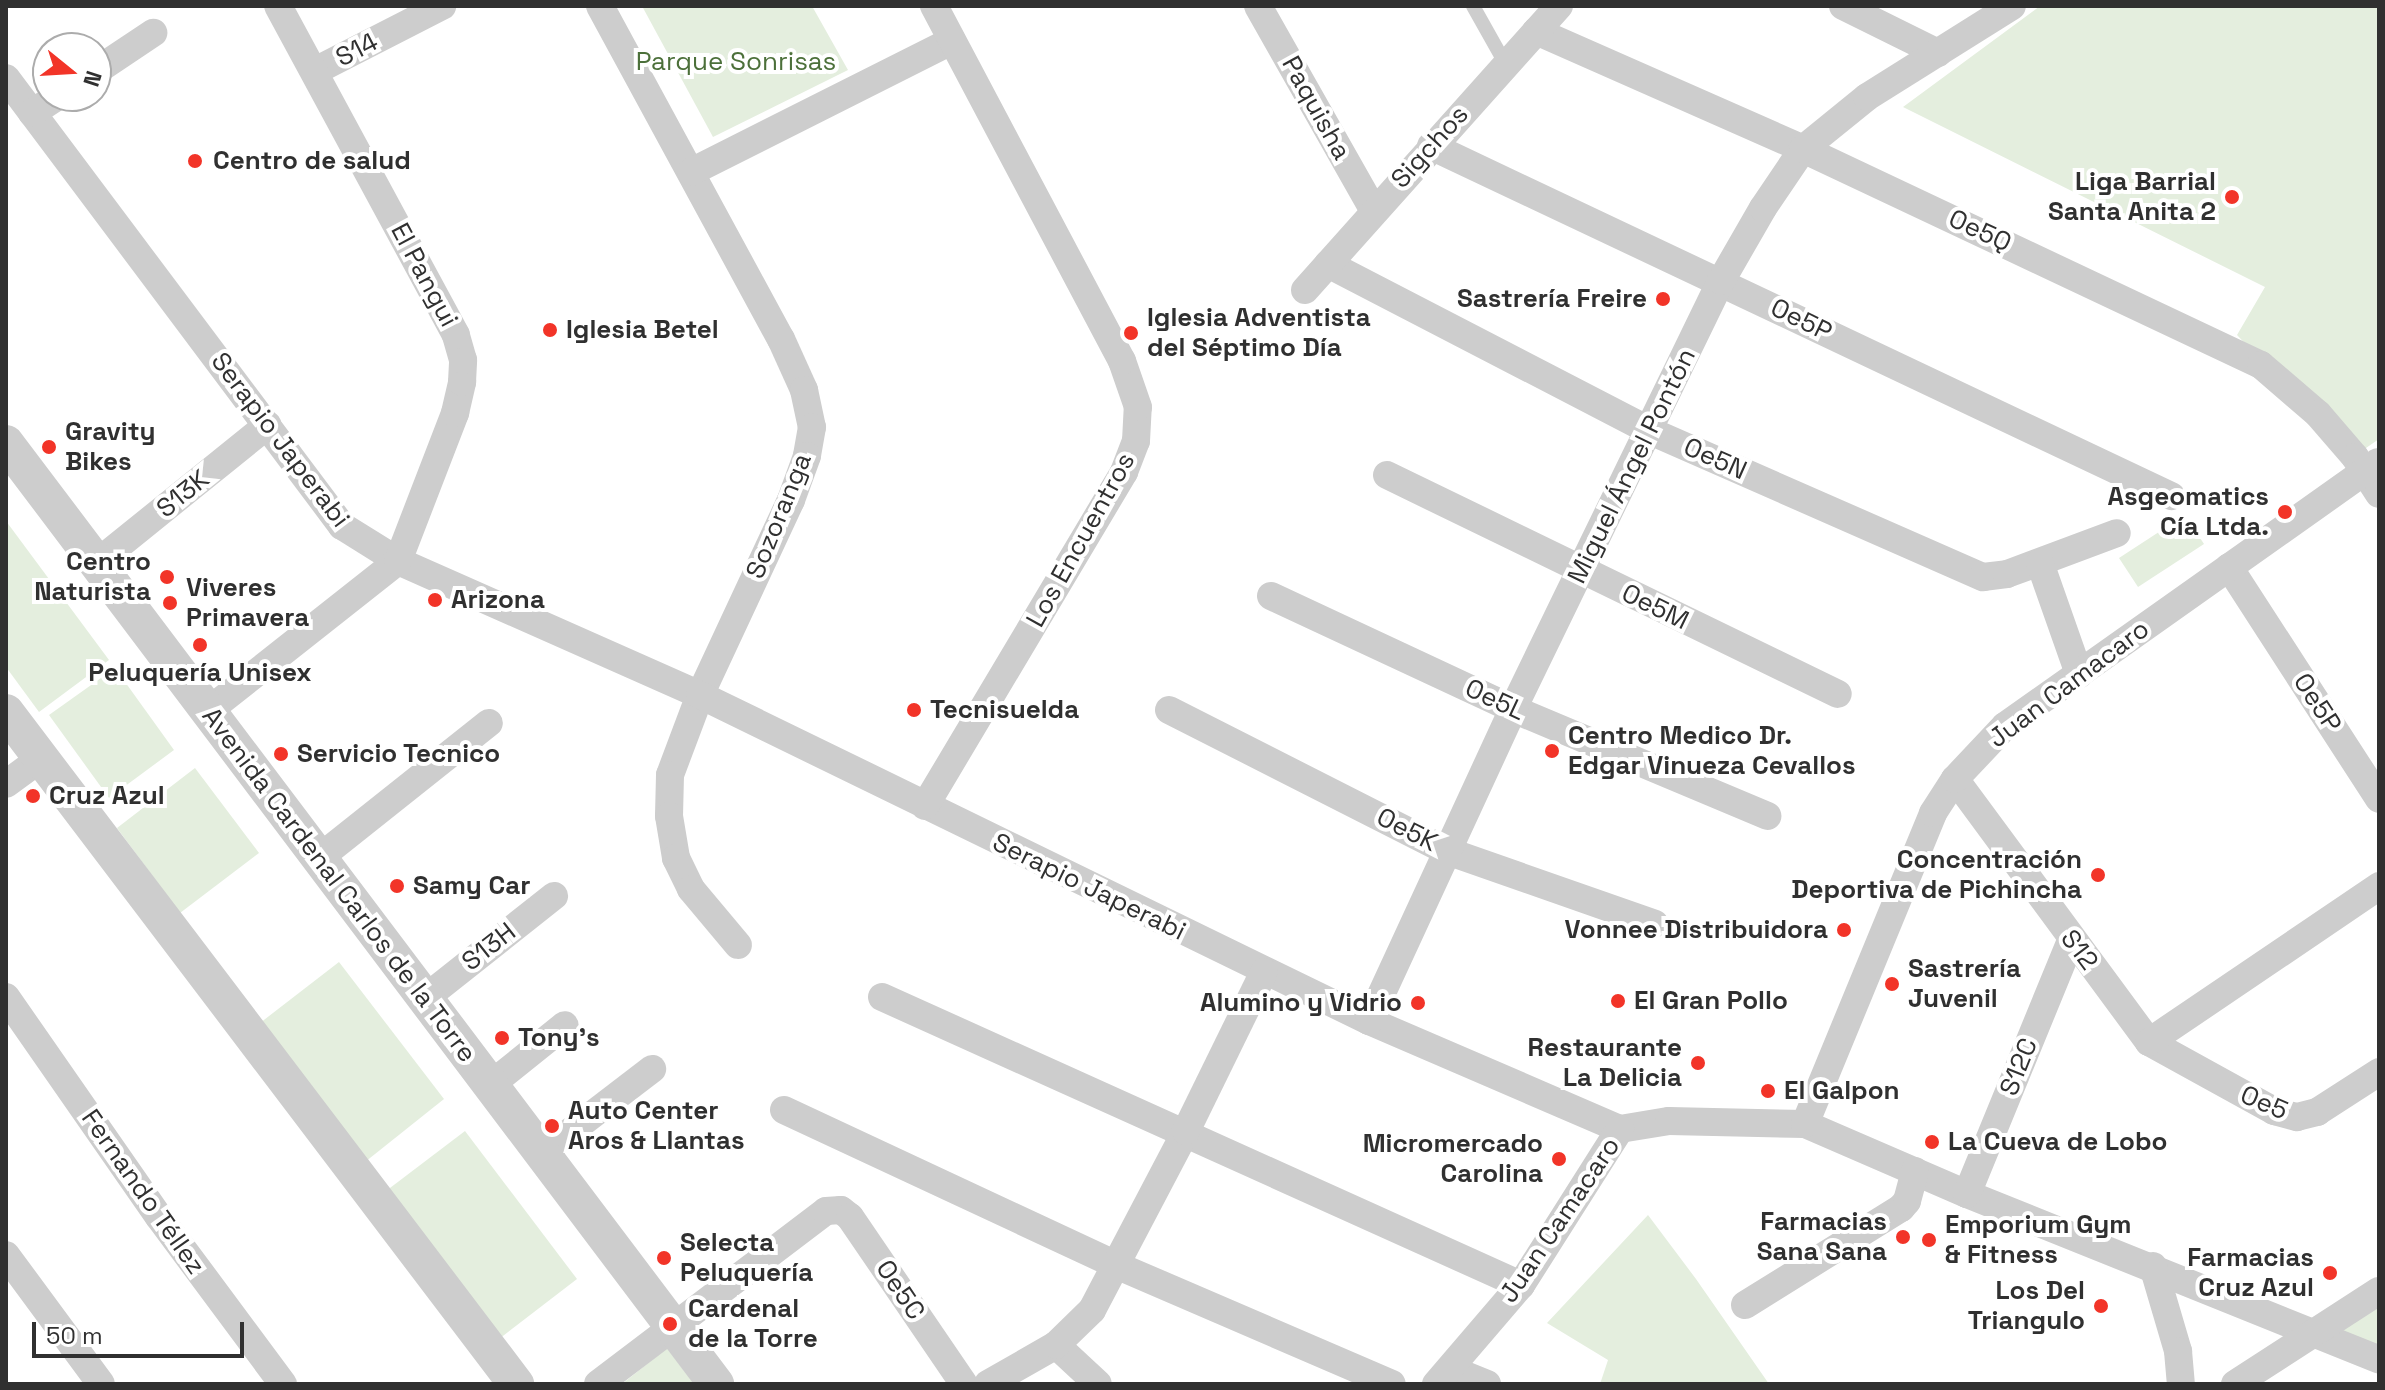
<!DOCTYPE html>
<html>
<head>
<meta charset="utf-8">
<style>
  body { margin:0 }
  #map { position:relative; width:2385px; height:1390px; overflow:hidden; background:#fff; font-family:"Space Grotesk",sans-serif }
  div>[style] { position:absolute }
  .green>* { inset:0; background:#e4eede }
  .service>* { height:14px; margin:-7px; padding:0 7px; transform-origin:7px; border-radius:7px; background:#cdcdcd }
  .minor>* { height:28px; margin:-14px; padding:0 14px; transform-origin:14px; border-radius:14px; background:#cdcdcd }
  .tertiary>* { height:36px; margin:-18px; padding:0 18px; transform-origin:18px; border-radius:18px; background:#cdcdcd }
  .dots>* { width:22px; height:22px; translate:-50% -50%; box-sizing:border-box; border:4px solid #fff; border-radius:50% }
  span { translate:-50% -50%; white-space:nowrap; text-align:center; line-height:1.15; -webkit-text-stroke:8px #fff; paint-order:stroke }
  .street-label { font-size:26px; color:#303030 }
  .park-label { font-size:26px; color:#4c703a }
  .poi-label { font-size:26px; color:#303030; font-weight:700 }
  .left { translate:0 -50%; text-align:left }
  .right { translate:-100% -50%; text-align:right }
  .frame { position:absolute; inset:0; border:8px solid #303030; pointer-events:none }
  .north { position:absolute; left:32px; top:32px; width:80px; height:80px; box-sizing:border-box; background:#fff; border:2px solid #acacac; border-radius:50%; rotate:108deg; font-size:22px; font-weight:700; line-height:32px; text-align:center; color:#303030 }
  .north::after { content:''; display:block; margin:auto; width:28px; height:36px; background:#f23428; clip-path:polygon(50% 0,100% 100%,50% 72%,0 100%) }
  .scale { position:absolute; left:32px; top:1322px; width:212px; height:36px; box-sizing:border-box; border:4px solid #303030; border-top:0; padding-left:10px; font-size:24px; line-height:28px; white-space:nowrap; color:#303030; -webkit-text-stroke:6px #fff; paint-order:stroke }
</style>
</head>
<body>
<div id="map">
  <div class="green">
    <i style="clip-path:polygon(642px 6px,812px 6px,848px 70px,713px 137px)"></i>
    <i style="clip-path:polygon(2040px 6px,2379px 6px,2379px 439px,2353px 457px,2237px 335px,2265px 287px,1903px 107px)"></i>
    <i style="clip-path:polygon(2185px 515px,2204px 544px,2138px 587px,2119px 558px)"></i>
    <i style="clip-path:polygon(6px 521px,109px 660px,39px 712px,6px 667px)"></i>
    <i style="clip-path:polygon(115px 668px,174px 750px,109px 798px,49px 715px)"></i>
    <i style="clip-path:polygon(195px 768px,259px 853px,180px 913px,117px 828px)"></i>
    <i style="clip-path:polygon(339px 962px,444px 1099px,365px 1162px,260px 1023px)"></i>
    <i style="clip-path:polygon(465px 1131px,577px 1279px,499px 1339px,386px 1191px)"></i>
    <i style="clip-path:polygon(1648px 1215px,1696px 1279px,1769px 1384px,1600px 1384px,1608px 1360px,1547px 1323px)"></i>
    <i style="clip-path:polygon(2379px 1307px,2379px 1348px,2339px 1332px)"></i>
    <i style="clip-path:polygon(667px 1348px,694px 1384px,622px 1384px)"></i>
  </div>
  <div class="service">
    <i style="left:1473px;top:6px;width:65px;rotate:60.7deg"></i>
  </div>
  <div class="minor">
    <i style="left:600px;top:6px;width:379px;rotate:61.5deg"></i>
    <i style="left:781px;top:339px;width:56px;rotate:65.7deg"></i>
    <i style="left:804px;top:390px;width:38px;rotate:78deg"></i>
    <i style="left:812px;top:427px;width:29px;rotate:100deg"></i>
    <i style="left:807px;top:456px;width:47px;rotate:110deg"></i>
    <i style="left:791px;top:500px;width:215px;rotate:115deg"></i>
    <i style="left:700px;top:695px;width:85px;rotate:110.6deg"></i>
    <i style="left:670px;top:775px;width:41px;rotate:91.4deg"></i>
    <i style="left:669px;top:816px;width:43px;rotate:80.5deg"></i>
    <i style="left:676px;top:858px;width:34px;rotate:64deg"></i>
    <i style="left:691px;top:889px;width:73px;rotate:50deg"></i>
    <i style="left:1258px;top:6px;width:236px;rotate:60.5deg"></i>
    <i style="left:1843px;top:6px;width:106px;rotate:26.3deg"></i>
    <i style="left:1536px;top:31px;width:292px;rotate:23.8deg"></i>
    <i style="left:1803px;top:149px;width:506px;rotate:25.25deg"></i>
    <i style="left:2261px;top:365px;width:75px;rotate:40.7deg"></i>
    <i style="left:2318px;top:414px;width:57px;rotate:49.3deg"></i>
    <i style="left:2355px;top:457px;width:44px;rotate:57deg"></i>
    <i style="left:96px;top:71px;width:69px;rotate:-33.7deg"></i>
    <i style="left:315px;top:71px;width:143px;rotate:-27.1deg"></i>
    <i style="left:6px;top:78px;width:560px;rotate:53.13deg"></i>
    <i style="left:342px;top:526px;width:66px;rotate:32deg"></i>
    <i style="left:398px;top:561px;width:330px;rotate:23.9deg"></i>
    <i style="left:700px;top:695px;width:744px;rotate:25.98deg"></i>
    <i style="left:1369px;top:1021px;width:273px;rotate:23.3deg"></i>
    <i style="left:1620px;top:1129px;width:50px;rotate:-9.3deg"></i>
    <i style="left:1669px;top:1121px;width:136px;rotate:1.3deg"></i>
    <i style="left:1805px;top:1124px;width:176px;rotate:23.4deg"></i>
    <i style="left:1967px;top:1194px;width:444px;rotate:21.9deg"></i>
    <i style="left:32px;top:113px;width:31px;rotate:-33deg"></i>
    <i style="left:1431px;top:146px;width:819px;rotate:25.31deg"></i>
    <i style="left:691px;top:172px;width:292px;rotate:-26.7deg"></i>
    <i style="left:1328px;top:264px;width:363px;rotate:27.4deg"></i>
    <i style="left:1650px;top:431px;width:364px;rotate:23.7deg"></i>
    <i style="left:1983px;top:577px;width:24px;rotate:-7deg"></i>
    <i style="left:2007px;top:574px;width:117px;rotate:-20.4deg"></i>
    <i style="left:1305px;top:290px;width:381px;rotate:-48.2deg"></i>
    <i style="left:1387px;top:475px;width:501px;rotate:25.9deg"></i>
    <i style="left:98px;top:562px;width:218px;rotate:-38.9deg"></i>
    <i style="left:2040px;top:563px;width:118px;rotate:70.6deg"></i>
    <i style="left:2229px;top:567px;width:276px;rotate:57.1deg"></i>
    <i style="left:1271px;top:596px;width:267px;rotate:25deg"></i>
    <i style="left:1513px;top:709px;width:276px;rotate:22.8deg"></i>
    <i style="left:1169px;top:710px;width:312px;rotate:26.9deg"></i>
    <i style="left:1447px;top:851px;width:220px;rotate:19.3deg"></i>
    <i style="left:208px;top:711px;width:242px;rotate:-38.3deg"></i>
    <i style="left:398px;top:561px;width:159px;rotate:-68.9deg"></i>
    <i style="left:455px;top:413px;width:32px;rotate:-77deg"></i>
    <i style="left:462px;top:382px;width:22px;rotate:-87deg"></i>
    <i style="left:463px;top:360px;width:26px;rotate:-106deg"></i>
    <i style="left:456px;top:335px;width:374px;rotate:-118.4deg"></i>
    <i style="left:1955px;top:779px;width:327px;rotate:53.6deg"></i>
    <i style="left:2149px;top:1042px;width:143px;rotate:28.9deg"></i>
    <i style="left:2274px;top:1111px;width:24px;rotate:15deg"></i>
    <i style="left:2297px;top:1117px;width:21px;rotate:-14deg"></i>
    <i style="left:2317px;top:1112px;width:74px;rotate:-32.8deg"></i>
    <i style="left:6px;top:784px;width:42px;rotate:-36.3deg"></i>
    <i style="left:925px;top:806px;width:389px;rotate:-59.2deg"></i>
    <i style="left:1124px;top:472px;width:33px;rotate:-69deg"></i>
    <i style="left:1136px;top:441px;width:34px;rotate:-87deg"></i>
    <i style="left:1138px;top:407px;width:49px;rotate:-109.2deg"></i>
    <i style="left:1122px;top:361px;width:402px;rotate:-117.9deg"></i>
    <i style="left:319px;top:858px;width:217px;rotate:-38.5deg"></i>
    <i style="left:6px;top:997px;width:268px;rotate:55.2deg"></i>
    <i style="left:159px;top:1217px;width:208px;rotate:53.4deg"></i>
    <i style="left:882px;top:997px;width:701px;rotate:24.26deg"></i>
    <i style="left:424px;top:999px;width:166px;rotate:-38.4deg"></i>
    <i style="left:1369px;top:1021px;width:344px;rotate:-65.2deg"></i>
    <i style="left:1513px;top:709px;width:476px;rotate:-64.1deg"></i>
    <i style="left:1721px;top:281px;width:84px;rotate:-60.1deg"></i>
    <i style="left:1763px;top:208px;width:71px;rotate:-55.9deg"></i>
    <i style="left:1803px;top:149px;width:82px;rotate:-39.1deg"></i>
    <i style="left:1867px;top:97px;width:171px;rotate:-32.1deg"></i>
    <i style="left:2149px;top:1042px;width:278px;rotate:-34.1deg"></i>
    <i style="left:489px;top:1086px;width:97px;rotate:-38.8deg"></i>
    <i style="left:784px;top:1110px;width:369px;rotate:25deg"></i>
    <i style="left:1118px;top:1266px;width:298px;rotate:23.3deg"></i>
    <i style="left:1805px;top:1124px;width:336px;rotate:-67.6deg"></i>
    <i style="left:1933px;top:813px;width:40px;rotate:-57.1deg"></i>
    <i style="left:1955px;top:779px;width:73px;rotate:-46.7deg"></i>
    <i style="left:2005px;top:726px;width:457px;rotate:-35.3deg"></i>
    <i style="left:541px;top:1154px;width:140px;rotate:-37.4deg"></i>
    <i style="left:1967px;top:1194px;width:274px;rotate:-67.7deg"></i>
    <i style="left:6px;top:1255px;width:160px;rotate:53.6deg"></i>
    <i style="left:2153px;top:1266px;width:89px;rotate:73.6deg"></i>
    <i style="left:2178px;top:1351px;width:33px;rotate:85deg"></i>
    <i style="left:1745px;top:1305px;width:184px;rotate:-31.9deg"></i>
    <i style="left:1901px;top:1208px;width:9px;rotate:-49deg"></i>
    <i style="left:1907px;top:1201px;width:31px;rotate:-75deg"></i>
    <i style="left:1056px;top:1345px;width:57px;rotate:42.9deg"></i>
    <i style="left:1450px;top:1369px;width:40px;rotate:22deg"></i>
    <i style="left:598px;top:1384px;width:286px;rotate:-37.2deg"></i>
    <i style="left:826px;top:1211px;width:15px;rotate:-4deg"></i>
    <i style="left:841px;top:1210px;width:11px;rotate:38deg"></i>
    <i style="left:850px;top:1217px;width:202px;rotate:55.7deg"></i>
    <i style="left:988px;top:1384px;width:78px;rotate:-29.8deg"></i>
    <i style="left:1056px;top:1345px;width:50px;rotate:-44.2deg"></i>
    <i style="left:1092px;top:1310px;width:202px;rotate:-62.3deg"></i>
    <i style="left:1186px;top:1131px;width:177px;rotate:-63.9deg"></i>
    <i style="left:1436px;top:1384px;width:130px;rotate:-49.4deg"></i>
    <i style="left:1521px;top:1285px;width:185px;rotate:-57.6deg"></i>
    <i style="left:2235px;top:1384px;width:171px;rotate:-32.9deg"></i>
  </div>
  <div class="tertiary">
    <i style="left:6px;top:443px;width:1179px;rotate:52.96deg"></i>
    <i style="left:6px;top:712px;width:844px;rotate:52.8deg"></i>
  </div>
  <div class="dots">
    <i style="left:195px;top:161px;background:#f23428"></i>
    <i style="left:2232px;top:197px;background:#f23428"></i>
    <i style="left:1663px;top:299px;background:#f23428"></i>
    <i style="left:550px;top:330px;background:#f23428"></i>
    <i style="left:1131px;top:333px;background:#f23428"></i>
    <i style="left:49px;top:447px;background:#f23428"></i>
    <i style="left:2285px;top:512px;background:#f23428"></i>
    <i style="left:167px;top:577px;background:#f23428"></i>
    <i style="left:435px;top:600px;background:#f23428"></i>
    <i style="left:170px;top:603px;background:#f23428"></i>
    <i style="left:200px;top:645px;background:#f23428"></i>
    <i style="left:914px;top:710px;background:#f23428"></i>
    <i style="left:1552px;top:751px;background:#f23428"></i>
    <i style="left:281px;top:754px;background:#f23428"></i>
    <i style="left:33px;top:796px;background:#f23428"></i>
    <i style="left:2098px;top:875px;background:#f23428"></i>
    <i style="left:397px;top:886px;background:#f23428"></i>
    <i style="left:1844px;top:930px;background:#f23428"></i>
    <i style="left:1892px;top:984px;background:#f23428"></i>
    <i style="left:1618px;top:1001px;background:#f23428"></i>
    <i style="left:1418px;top:1003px;background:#f23428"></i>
    <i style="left:502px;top:1038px;background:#f23428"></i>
    <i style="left:1698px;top:1063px;background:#f23428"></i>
    <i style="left:1768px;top:1091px;background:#f23428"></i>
    <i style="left:552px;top:1126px;background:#f23428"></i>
    <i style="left:1932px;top:1142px;background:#f23428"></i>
    <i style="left:1559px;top:1159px;background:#f23428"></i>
    <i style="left:1903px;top:1237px;background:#f23428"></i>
    <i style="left:1929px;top:1240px;background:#f23428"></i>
    <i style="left:664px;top:1258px;background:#f23428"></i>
    <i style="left:2330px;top:1273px;background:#f23428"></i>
    <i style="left:2101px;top:1306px;background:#f23428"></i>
    <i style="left:670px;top:1324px;background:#f23428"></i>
  </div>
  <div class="street-label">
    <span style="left:357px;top:50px;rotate:-27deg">S14</span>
    <span style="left:1316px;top:108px;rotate:61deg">Paquisha</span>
    <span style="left:1430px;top:147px;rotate:-48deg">Sigchos</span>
    <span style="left:1980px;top:231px;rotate:25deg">Oe5Q</span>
    <span style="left:424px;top:275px;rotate:62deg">El Pangui</span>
    <span style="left:1801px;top:320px;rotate:26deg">Oe5P</span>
    <span style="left:280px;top:440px;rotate:53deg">Serapio Japerabi</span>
    <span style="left:1715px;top:459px;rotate:24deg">Oe5N</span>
    <span style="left:1632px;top:466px;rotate:-64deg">Miguel Ángel Pontón</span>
    <span style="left:183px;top:494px;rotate:-39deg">S13K</span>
    <span style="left:779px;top:516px;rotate:-68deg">Sozoranga</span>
    <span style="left:1081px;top:540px;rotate:-61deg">Los Encuentros</span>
    <span style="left:1655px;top:607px;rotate:26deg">Oe5M</span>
    <span style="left:2069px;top:684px;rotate:-37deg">Juan Camacaro</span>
    <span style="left:1495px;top:700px;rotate:25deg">Oe5L</span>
    <span style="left:2317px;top:703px;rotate:57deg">Oe5P</span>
    <span style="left:1407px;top:830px;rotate:27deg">Oe5K</span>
    <span style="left:339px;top:885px;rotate:53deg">Avenida Cardenal Carlos de la Torre</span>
    <span style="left:1089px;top:887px;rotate:26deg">Serapio Japerabi</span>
    <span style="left:489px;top:947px;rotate:-38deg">S13H</span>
    <span style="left:2079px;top:950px;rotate:53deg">S12</span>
    <span style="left:2019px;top:1067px;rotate:-68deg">S12C</span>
    <span style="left:2264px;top:1103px;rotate:23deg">Oe5</span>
    <span style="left:143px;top:1192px;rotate:55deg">Fernando Téllez</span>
    <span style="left:1560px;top:1220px;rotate:-56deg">Juan Camacaro</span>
    <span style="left:900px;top:1290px;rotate:56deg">Oe5C</span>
  </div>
  <div class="park-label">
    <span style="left:736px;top:62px">Parque Sonrisas</span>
  </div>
  <div class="poi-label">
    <span class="left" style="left:213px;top:161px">Centro de salud</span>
    <span class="right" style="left:2216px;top:197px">Liga Barrial<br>Santa Anita 2</span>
    <span class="right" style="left:1647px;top:299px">Sastrería Freire</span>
    <span class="left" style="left:1147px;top:333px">Iglesia Adventista<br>del Séptimo Día</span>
    <span class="left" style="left:566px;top:330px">Iglesia Betel</span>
    <span class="left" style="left:65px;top:447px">Gravity<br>Bikes</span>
    <span class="right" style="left:2269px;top:512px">Asgeomatics<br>Cía Ltda.</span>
    <span class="right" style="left:151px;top:577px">Centro<br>Naturista</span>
    <span class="left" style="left:186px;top:603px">Viveres<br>Primavera</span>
    <span class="left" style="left:451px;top:600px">Arizona</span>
    <span style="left:200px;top:673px">Peluquería Unisex</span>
    <span class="left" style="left:930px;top:710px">Tecnisuelda</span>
    <span class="left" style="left:1568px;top:751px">Centro Medico Dr.<br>Edgar Vinueza Cevallos</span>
    <span class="left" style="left:297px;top:754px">Servicio Tecnico</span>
    <span class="left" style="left:49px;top:796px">Cruz Azul</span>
    <span class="right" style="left:2082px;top:875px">Concentración<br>Deportiva de Pichincha</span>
    <span class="left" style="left:413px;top:886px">Samy Car</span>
    <span class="right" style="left:1828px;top:930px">Vonnee Distribuidora</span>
    <span class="left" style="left:1908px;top:984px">Sastrería<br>Juvenil</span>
    <span class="left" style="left:1634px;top:1001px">El Gran Pollo</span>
    <span class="right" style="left:1402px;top:1003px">Alumino y Vidrio</span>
    <span class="left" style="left:518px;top:1038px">Tony's</span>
    <span class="right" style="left:1682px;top:1063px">Restaurante<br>La Delicia</span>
    <span class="left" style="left:1784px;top:1091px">El Galpon</span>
    <span class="left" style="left:568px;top:1126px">Auto Center<br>Aros &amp; Llantas</span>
    <span class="left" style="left:1948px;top:1142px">La Cueva de Lobo</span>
    <span class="right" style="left:1543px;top:1159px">Micromercado<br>Carolina</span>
    <span class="right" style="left:1887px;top:1237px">Farmacias<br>Sana Sana</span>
    <span class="left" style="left:1945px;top:1240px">Emporium Gym<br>&amp; Fitness</span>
    <span class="left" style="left:680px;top:1258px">Selecta<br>Peluquería</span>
    <span class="right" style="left:2314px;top:1273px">Farmacias<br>Cruz Azul</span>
    <span class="right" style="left:2085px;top:1306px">Los Del<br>Triangulo</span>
    <span class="left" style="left:688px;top:1324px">Cardenal<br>de la Torre</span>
  </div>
  <div class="frame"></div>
  <div class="north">N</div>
  <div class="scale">50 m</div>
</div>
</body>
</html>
